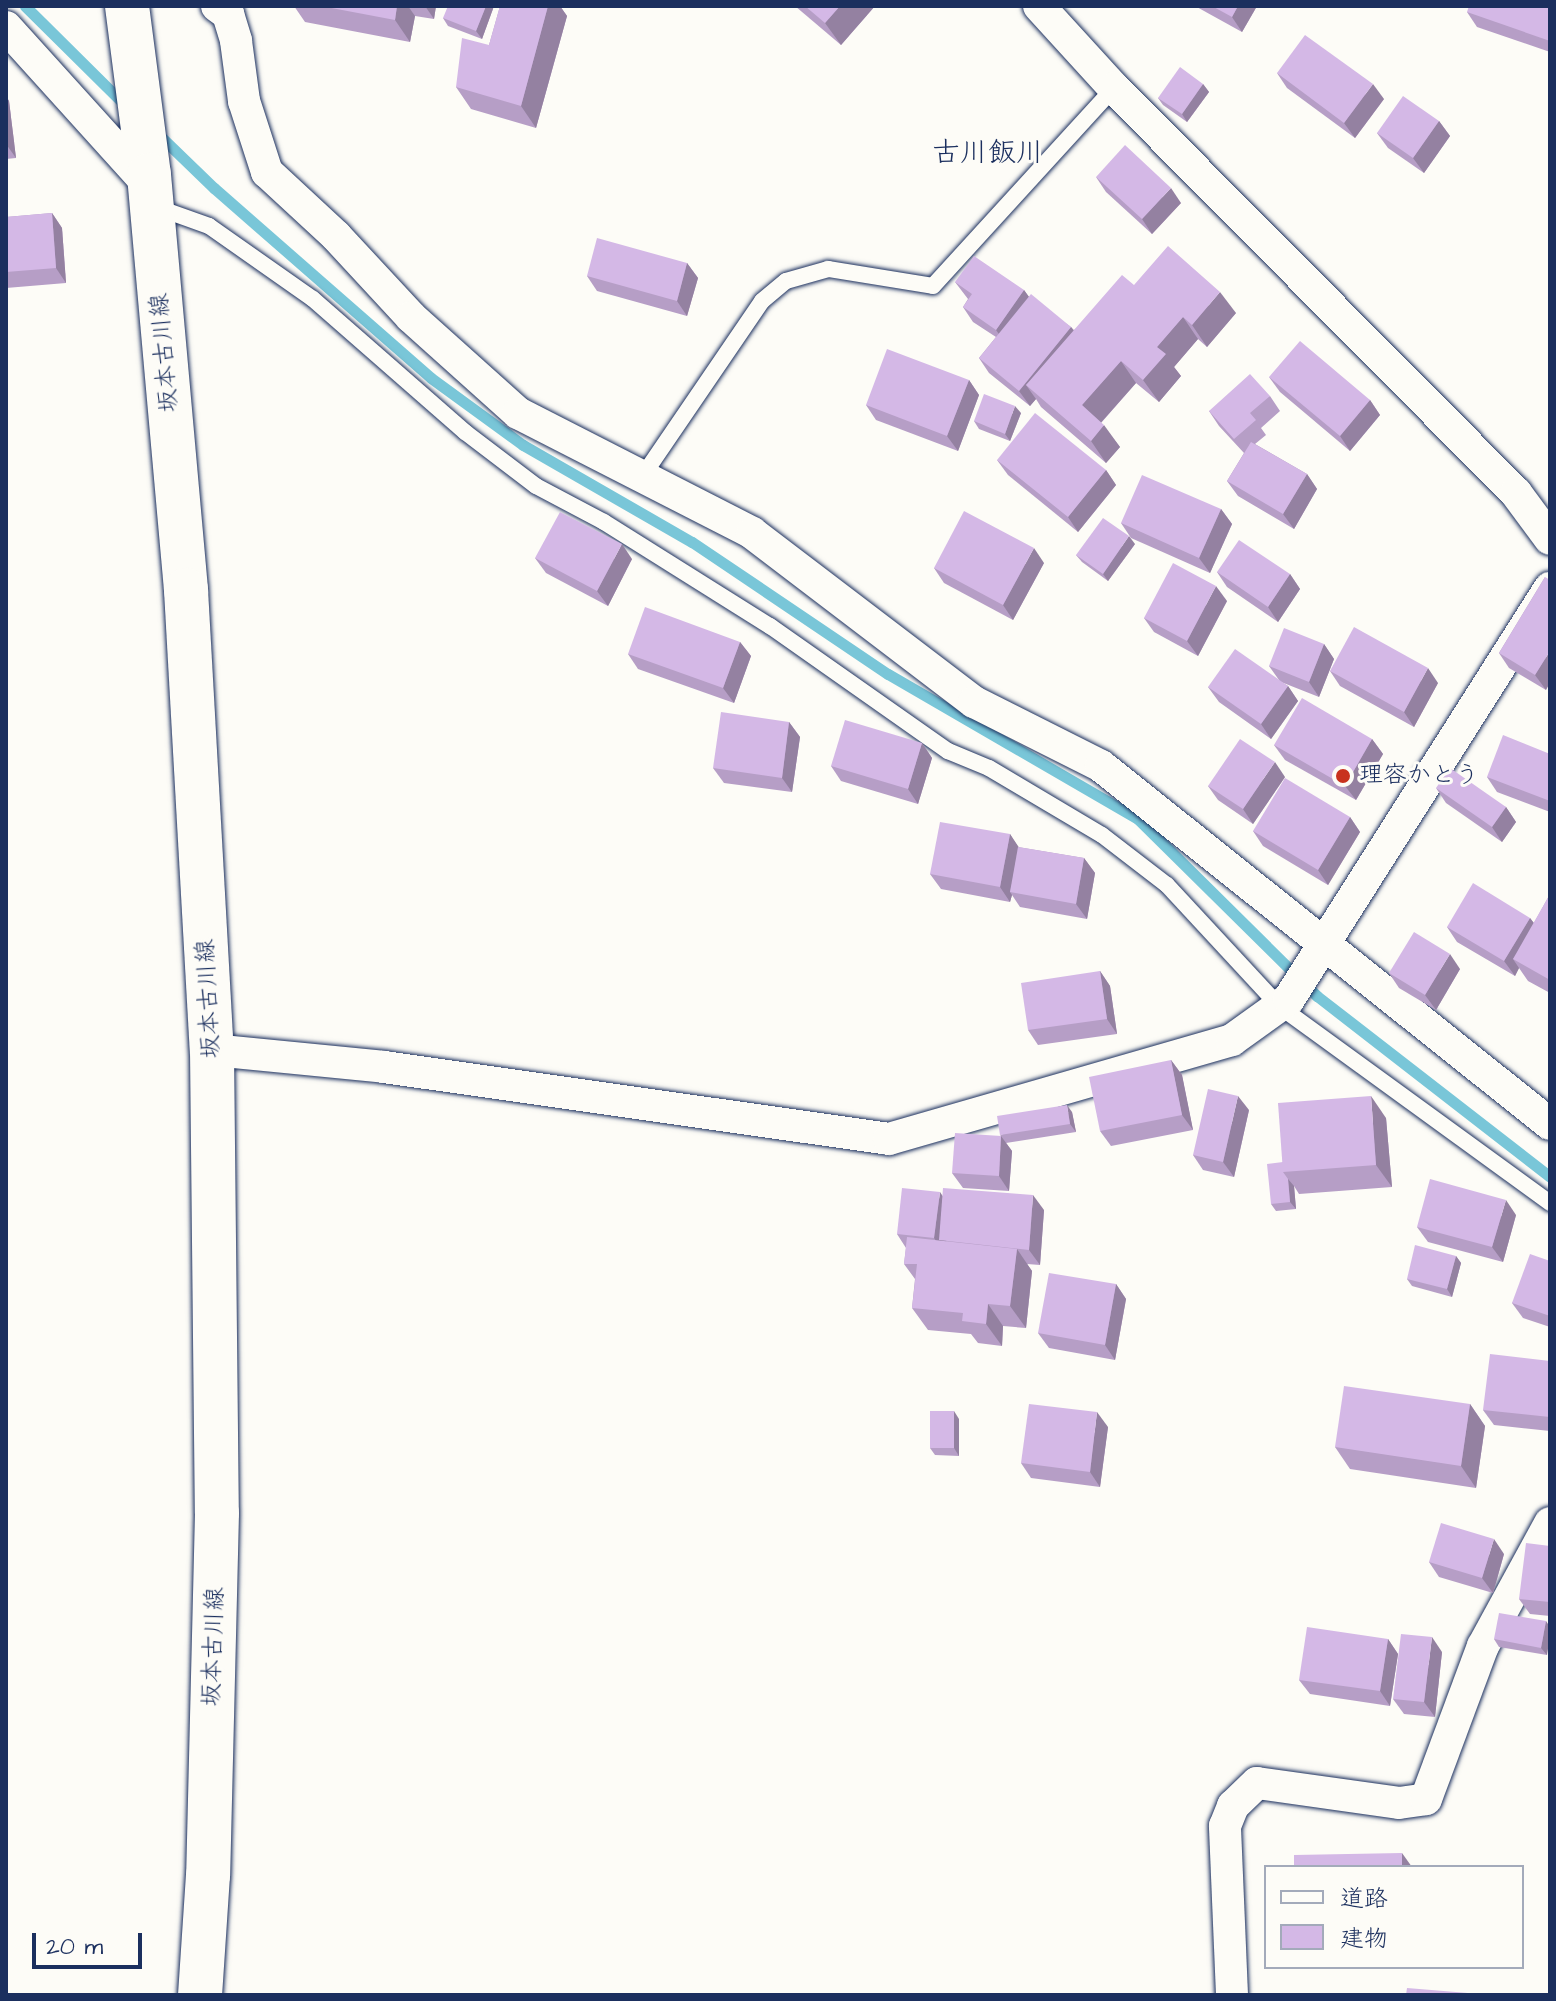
<!DOCTYPE html>
<html>
<head>
<meta charset="utf-8">
<style>
  body { margin:0 }
  #map { position:relative; width:1556px; height:2001px; overflow:hidden; background:#fdfcf7; font-family:"Architects Daughter","Klee One",sans-serif }
  div>[style] { position:absolute }
  .stream>* { height:11px; margin:-5.5px; padding:0 5.5px; transform-origin:5.5px; border-radius:5.5px; background:#79c6d8 }
  .roads { filter:drop-shadow(0 0 2px #1b2f5e) drop-shadow(0 0 2px #1b2f5e) }
  .lane>* { height:16px; margin:-8px; padding:0 8px; transform-origin:8px; border-radius:8px; background:#fdfcf7 }
  .street>* { height:32px; margin:-16px; padding:0 16px; transform-origin:16px; border-radius:16px; background:#fdfcf7 }
  .secondary>* { height:44px; margin:-22px; padding:0 22px; transform-origin:22px; border-radius:22px; background:#fdfcf7 }
  .wall>* { inset:0; background:#b69ec6 }
  .shaded-wall>* { inset:0; background:#9481a1 }
  .building>* { inset:0; background:#d4b8e6 }
  .dots>* { width:22px; height:22px; translate:-50% -50%; box-sizing:border-box; border:4px solid #fdfcf7; border-radius:50% }
  span { translate:-50% -50%; white-space:nowrap; text-align:center; line-height:1.15; -webkit-text-stroke:6px #fdfcf7; paint-order:stroke }
  .street-label { font-size:24px; color:#1b2f5e }
  .poi-label { font-size:24px; color:#1b2f5e }
  .left { translate:0 -50%; text-align:left }
  .quarter-label { font-size:28px; color:#1b2f5e }
  .frame { position:absolute; inset:0; border:8px solid #1b2f5e; pointer-events:none }
  .legend { position:absolute; left:1264px; top:1865px; width:260px; height:104px; box-sizing:border-box; background:#fdfcf7; border:2px solid #a3aaba; margin:0; padding:10px 14px; list-style:none; font-size:24px; color:#1b2f5e }
  .legend li { display:flex; align-items:center; gap:16px; height:40px }
  .legend b { width:40px; border:2px solid #a3aaba }
  .scale { position:absolute; left:32px; top:1933px; width:110px; height:36px; box-sizing:border-box; border:4px solid #1b2f5e; border-top:0; padding-left:10px; font-size:24px; line-height:28px; white-space:nowrap; color:#1b2f5e; -webkit-text-stroke:6px #fdfcf7; paint-order:stroke }
</style>
</head>
<body>
<div id="map">
  <div class="stream">
    <i style="left:25px;top:6px;width:144px;rotate:44.7deg"></i>
    <i style="left:158px;top:134px;width:78px;rotate:44deg"></i>
    <i style="left:214px;top:188px;width:288px;rotate:41.2deg"></i>
    <i style="left:431px;top:378px;width:114px;rotate:36.1deg"></i>
    <i style="left:523px;top:445px;width:195px;rotate:29.9deg"></i>
    <i style="left:692px;top:542px;width:236px;rotate:34deg"></i>
    <i style="left:888px;top:674px;width:289px;rotate:30.1deg"></i>
    <i style="left:1138px;top:819px;width:252px;rotate:44.7deg"></i>
    <i style="left:1317px;top:996px;width:295px;rotate:37.8deg"></i>
  </div>
  <div class="roads">
    <div class="lane">
      <i style="left:156px;top:207px;width:56px;rotate:19.7deg"></i>
      <i style="left:209px;top:226px;width:127px;rotate:35.1deg"></i>
      <i style="left:313px;top:299px;width:202px;rotate:41.2deg"></i>
      <i style="left:465px;top:432px;width:89px;rotate:37.3deg"></i>
      <i style="left:536px;top:486px;width:77px;rotate:27.9deg"></i>
      <i style="left:604px;top:522px;width:196px;rotate:32.1deg"></i>
      <i style="left:770px;top:626px;width:218px;rotate:35.1deg"></i>
      <i style="left:948px;top:751px;width:44px;rotate:22.5deg"></i>
      <i style="left:989px;top:768px;width:131px;rotate:30.7deg"></i>
      <i style="left:1102px;top:835px;width:82px;rotate:37.6deg"></i>
      <i style="left:1167px;top:885px;width:165px;rotate:47.2deg"></i>
      <i style="left:1279px;top:1006px;width:335px;rotate:36deg"></i>
      <i style="left:642px;top:477px;width:213px;rotate:-55.7deg"></i>
      <i style="left:762px;top:301px;width:31px;rotate:-40deg"></i>
      <i style="left:786px;top:281px;width:44px;rotate:-15.9deg"></i>
      <i style="left:828px;top:269px;width:106px;rotate:9.2deg"></i>
      <i style="left:933px;top:286px;width:268px;rotate:-47.6deg"></i>
    </div>
    <div class="street">
      <i style="left:217px;top:6px;width:14px;rotate:36deg"></i>
      <i style="left:228px;top:14px;width:28px;rotate:73deg"></i>
      <i style="left:236px;top:41px;width:61px;rotate:82.4deg"></i>
      <i style="left:244px;top:101px;width:75px;rotate:72.1deg"></i>
      <i style="left:267px;top:172px;width:94px;rotate:42.8deg"></i>
      <i style="left:336px;top:236px;width:110px;rotate:47.2deg"></i>
      <i style="left:411px;top:317px;width:144px;rotate:41.9deg"></i>
      <i style="left:518px;top:413px;width:263px;rotate:27.1deg"></i>
      <i style="left:752px;top:533px;width:279px;rotate:37.3deg"></i>
      <i style="left:974px;top:702px;width:142px;rotate:26.7deg"></i>
      <i style="left:1101px;top:766px;width:574px;rotate:38.57deg"></i>
      <i style="left:1039px;top:6px;width:111px;rotate:47.6deg"></i>
      <i style="left:1114px;top:88px;width:571px;rotate:45.21deg"></i>
      <i style="left:1516px;top:493px;width:57px;rotate:53.5deg"></i>
      <i style="left:6px;top:27px;width:213px;rotate:47.9deg"></i>
      <i style="left:212px;top:1050px;width:173px;rotate:5.6deg"></i>
      <i style="left:384px;top:1067px;width:510px;rotate:8.11deg"></i>
      <i style="left:889px;top:1139px;width:357px;rotate:-16.1deg"></i>
      <i style="left:1232px;top:1040px;width:70px;rotate:-35.7deg"></i>
      <i style="left:1289px;top:999px;width:487px;rotate:-57.6deg"></i>
      <i style="left:1232px;top:1995px;width:169px;rotate:-92.4deg"></i>
      <i style="left:1225px;top:1826px;width:22px;rotate:-68deg"></i>
      <i style="left:1233px;top:1806px;width:33px;rotate:-44deg"></i>
      <i style="left:1257px;top:1783px;width:143px;rotate:8deg"></i>
      <i style="left:1399px;top:1803px;width:27px;rotate:-8deg"></i>
      <i style="left:1426px;top:1799px;width:163px;rotate:-69.6deg"></i>
      <i style="left:1483px;top:1646px;width:140px;rotate:-61.4deg"></i>
    </div>
    <div class="secondary">
      <i style="left:127px;top:6px;width:170px;rotate:82.6deg"></i>
      <i style="left:149px;top:175px;width:417px;rotate:84.9deg"></i>
      <i style="left:186px;top:590px;width:461px;rotate:86.8deg"></i>
      <i style="left:212px;top:1050px;width:463px;rotate:89.4deg"></i>
      <i style="left:217px;top:1513px;width:362px;rotate:91.4deg"></i>
      <i style="left:208px;top:1875px;width:120px;rotate:93.8deg"></i>
    </div>
  </div>
  <div class="wall">
    <i style="clip-path:polygon(294px 6px,436px 6px,434px 19px,415px 16px,410px 42px,305px 22px)"></i>
    <i style="clip-path:polygon(494px 6px,482px 39px,448px 26px,443px 18px)"></i>
    <i style="clip-path:polygon(500px 6px,560px 6px,567px 16px,536px 128px,471px 109px,456px 87px,489px 45px)"></i>
    <i style="clip-path:polygon(795px 6px,875px 6px,841px 45px)"></i>
    <i style="clip-path:polygon(1195px 6px,1257px 6px,1242px 32px)"></i>
    <i style="clip-path:polygon(1550px 6px,1550px 52px,1477px 27px,1467px 12px)"></i>
    <i style="clip-path:polygon(1277px 73px,1384px 99px,1355px 138px,1287px 88px)"></i>
    <i style="clip-path:polygon(1203px 84px,1209px 92px,1187px 122px,1163px 105px,1158px 98px)"></i>
    <i style="clip-path:polygon(6px 96px,9px 101px,16px 158px,6px 159px)"></i>
    <i style="clip-path:polygon(1439px 121px,1450px 136px,1424px 173px,1388px 148px,1377px 133px)"></i>
    <i style="clip-path:polygon(1096px 177px,1181px 203px,1152px 234px,1106px 192px)"></i>
    <i style="clip-path:polygon(52px 213px,62px 228px,66px 283px,6px 288px,6px 217px)"></i>
    <i style="clip-path:polygon(687px 263px,698px 278px,687px 316px,597px 291px,587px 276px)"></i>
    <i style="clip-path:polygon(955px 282px,1024px 290px,1029px 297px,1071px 327px,1074px 330px,1134px 285px,1236px 313px,1207px 347px,1198px 339px,1174px 367px,1181px 376px,1159px 402px,1136px 383px,1101px 423px,1120px 447px,1106px 463px,1041px 407px,1036px 399px,1030px 406px,989px 373px,979px 358px,996px 337px,973px 322px,963px 307px,968px 299px)"></i>
    <i style="clip-path:polygon(1269px 377px,1370px 400px,1380px 415px,1350px 451px,1280px 392px)"></i>
    <i style="clip-path:polygon(969px 380px,979px 395px,958px 451px,876px 420px,866px 405px)"></i>
    <i style="clip-path:polygon(1270px 396px,1280px 411px,1261px 428px,1266px 435px,1255px 444px,1307px 474px,1317px 489px,1294px 529px,1238px 496px,1227px 481px,1244px 453px,1219px 426px,1209px 411px)"></i>
    <i style="clip-path:polygon(1021px 413px,1010px 441px,979px 429px,974px 421px)"></i>
    <i style="clip-path:polygon(997px 460px,1106px 470px,1116px 485px,1078px 532px,1008px 475px)"></i>
    <i style="clip-path:polygon(1221px 509px,1232px 524px,1210px 573px,1131px 538px,1121px 523px)"></i>
    <i style="clip-path:polygon(1135px 544px,1108px 581px,1082px 562px,1076px 555px)"></i>
    <i style="clip-path:polygon(535px 558px,632px 559px,608px 606px,546px 573px)"></i>
    <i style="clip-path:polygon(1044px 563px,1013px 620px,944px 583px,934px 568px)"></i>
    <i style="clip-path:polygon(1217px 572px,1290px 574px,1300px 589px,1278px 622px,1227px 587px)"></i>
    <i style="clip-path:polygon(1545px 577px,1546px 690px,1509px 668px,1499px 653px)"></i>
    <i style="clip-path:polygon(1227px 601px,1198px 656px,1154px 632px,1144px 618px)"></i>
    <i style="clip-path:polygon(740px 642px,751px 656px,734px 703px,638px 669px,628px 654px)"></i>
    <i style="clip-path:polygon(1324px 644px,1334px 659px,1319px 697px,1281px 682px,1288px 686px,1298px 701px,1271px 739px,1219px 702px,1208px 687px,1279px 680px,1269px 666px)"></i>
    <i style="clip-path:polygon(1330px 671px,1438px 683px,1414px 727px,1340px 686px)"></i>
    <i style="clip-path:polygon(789px 722px,800px 737px,792px 792px,724px 783px,713px 768px)"></i>
    <i style="clip-path:polygon(1372px 739px,1383px 754px,1356px 800px,1285px 760px,1274px 745px)"></i>
    <i style="clip-path:polygon(922px 743px,932px 758px,918px 804px,841px 781px,831px 766px)"></i>
    <i style="clip-path:polygon(1550px 754px,1550px 812px,1497px 792px,1487px 777px)"></i>
    <i style="clip-path:polygon(1285px 777px,1253px 824px,1218px 800px,1208px 786px)"></i>
    <i style="clip-path:polygon(1436px 788px,1506px 807px,1516px 822px,1502px 842px,1446px 803px)"></i>
    <i style="clip-path:polygon(1350px 817px,1360px 832px,1328px 885px,1263px 846px,1253px 831px)"></i>
    <i style="clip-path:polygon(1010px 834px,1018px 847px,1084px 858px,1095px 873px,1087px 919px,1020px 907px,1012px 895px,1010px 902px,941px 889px,930px 874px)"></i>
    <i style="clip-path:polygon(1550px 894px,1550px 993px,1528px 981px,1519px 968px,1515px 976px,1457px 942px,1447px 927px,1530px 918px,1534px 923px)"></i>
    <i style="clip-path:polygon(1460px 969px,1436px 1010px,1399px 988px,1389px 973px)"></i>
    <i style="clip-path:polygon(1100px 971px,1110px 986px,1117px 1034px,1038px 1045px,1028px 1030px)"></i>
    <i style="clip-path:polygon(1171px 1060px,1182px 1075px,1193px 1130px,1111px 1146px,1100px 1131px)"></i>
    <i style="clip-path:polygon(1249px 1110px,1234px 1177px,1203px 1170px,1193px 1155px)"></i>
    <i style="clip-path:polygon(1072px 1112px,1076px 1132px,1006px 1143px,1012px 1151px,1009px 1191px,963px 1188px,952px 1173px,1001px 1136px,1000px 1135px)"></i>
    <i style="clip-path:polygon(1386px 1118px,1392px 1187px,1299px 1194px,1294px 1186px,1296px 1209px,1276px 1211px,1271px 1204px,1283px 1162px)"></i>
    <i style="clip-path:polygon(943px 1196px,1044px 1210px,1040px 1265px,1027px 1264px,1032px 1271px,1026px 1328px,1003px 1326px,1002px 1346px,978px 1343px,971px 1334px,928px 1330px,912px 1308px,915px 1279px,904px 1264px,906px 1248px,897px 1234px)"></i>
    <i style="clip-path:polygon(1516px 1215px,1503px 1262px,1428px 1242px,1417px 1227px)"></i>
    <i style="clip-path:polygon(1456px 1256px,1461px 1263px,1452px 1297px,1412px 1286px,1407px 1279px)"></i>
    <i style="clip-path:polygon(1550px 1261px,1550px 1327px,1523px 1318px,1512px 1303px)"></i>
    <i style="clip-path:polygon(1116px 1284px,1126px 1299px,1115px 1360px,1049px 1348px,1038px 1333px)"></i>
    <i style="clip-path:polygon(1550px 1361px,1550px 1431px,1494px 1425px,1483px 1410px)"></i>
    <i style="clip-path:polygon(1470px 1404px,1485px 1426px,1476px 1488px,1350px 1469px,1335px 1447px)"></i>
    <i style="clip-path:polygon(959px 1419px,959px 1456px,935px 1455px,930px 1448px)"></i>
    <i style="clip-path:polygon(1108px 1427px,1100px 1487px,1031px 1478px,1021px 1463px)"></i>
    <i style="clip-path:polygon(1550px 1546px,1550px 1616px,1530px 1614px,1519px 1599px)"></i>
    <i style="clip-path:polygon(1504px 1554px,1493px 1593px,1439px 1577px,1429px 1562px)"></i>
    <i style="clip-path:polygon(1546px 1621px,1547px 1655px,1499px 1647px,1494px 1639px)"></i>
    <i style="clip-path:polygon(1388px 1639px,1398px 1654px,1390px 1706px,1310px 1694px,1299px 1680px)"></i>
    <i style="clip-path:polygon(1442px 1652px,1435px 1717px,1404px 1714px,1393px 1699px)"></i>
  </div>
  <div class="shaded-wall">
    <i style="clip-path:polygon(397px 6px,408px 6px,415px 16px,410px 42px,395px 20px)"></i>
    <i style="clip-path:polygon(425px 6px,436px 6px,434px 19px)"></i>
    <i style="clip-path:polygon(486px 6px,494px 6px,482px 39px,476px 31px)"></i>
    <i style="clip-path:polygon(548px 6px,560px 6px,567px 16px,536px 128px,521px 106px)"></i>
    <i style="clip-path:polygon(840px 6px,875px 6px,841px 45px,825px 23px)"></i>
    <i style="clip-path:polygon(1238px 6px,1257px 6px,1242px 32px,1232px 17px)"></i>
    <i style="clip-path:polygon(1203px 84px,1209px 92px,1187px 122px,1182px 114px)"></i>
    <i style="clip-path:polygon(1373px 84px,1384px 99px,1355px 138px,1344px 123px)"></i>
    <i style="clip-path:polygon(6px 96px,9px 101px,16px 158px,6px 144px)"></i>
    <i style="clip-path:polygon(1439px 121px,1450px 136px,1424px 173px,1413px 158px)"></i>
    <i style="clip-path:polygon(1171px 188px,1181px 203px,1152px 234px,1142px 219px)"></i>
    <i style="clip-path:polygon(52px 213px,62px 228px,66px 283px,56px 268px)"></i>
    <i style="clip-path:polygon(687px 263px,698px 278px,687px 316px,677px 301px)"></i>
    <i style="clip-path:polygon(1024px 290px,1034px 304px,1007px 345px,996px 330px)"></i>
    <i style="clip-path:polygon(1220px 292px,1236px 313px,1207px 347px,1192px 325px)"></i>
    <i style="clip-path:polygon(1183px 317px,1198px 339px,1174px 367px,1181px 376px,1159px 402px,1143px 380px,1157px 347px)"></i>
    <i style="clip-path:polygon(1071px 327px,1082px 342px,1026px 385px,1036px 399px,1030px 406px,1019px 391px)"></i>
    <i style="clip-path:polygon(1121px 361px,1136px 383px,1097px 427px,1082px 405px)"></i>
    <i style="clip-path:polygon(969px 380px,979px 395px,958px 451px,947px 436px)"></i>
    <i style="clip-path:polygon(1370px 400px,1380px 415px,1350px 451px,1340px 436px)"></i>
    <i style="clip-path:polygon(1015px 406px,1021px 413px,1010px 441px,1005px 434px)"></i>
    <i style="clip-path:polygon(1104px 425px,1120px 447px,1106px 463px,1091px 441px)"></i>
    <i style="clip-path:polygon(1106px 470px,1116px 485px,1078px 532px,1068px 517px)"></i>
    <i style="clip-path:polygon(1307px 474px,1317px 489px,1294px 529px,1283px 514px)"></i>
    <i style="clip-path:polygon(1221px 509px,1232px 524px,1210px 573px,1199px 558px)"></i>
    <i style="clip-path:polygon(1129px 536px,1135px 544px,1108px 581px,1103px 574px)"></i>
    <i style="clip-path:polygon(622px 544px,632px 559px,608px 606px,597px 591px)"></i>
    <i style="clip-path:polygon(1034px 548px,1044px 563px,1013px 620px,1003px 605px)"></i>
    <i style="clip-path:polygon(1290px 574px,1300px 589px,1278px 622px,1268px 607px)"></i>
    <i style="clip-path:polygon(1216px 586px,1227px 601px,1198px 656px,1187px 641px)"></i>
    <i style="clip-path:polygon(740px 642px,751px 656px,734px 703px,723px 688px)"></i>
    <i style="clip-path:polygon(1324px 644px,1334px 659px,1319px 697px,1309px 682px)"></i>
    <i style="clip-path:polygon(1550px 651px,1550px 683px,1546px 690px,1535px 675px)"></i>
    <i style="clip-path:polygon(1428px 668px,1438px 683px,1414px 727px,1404px 712px)"></i>
    <i style="clip-path:polygon(1288px 686px,1298px 701px,1271px 739px,1261px 724px)"></i>
    <i style="clip-path:polygon(789px 722px,800px 737px,792px 792px,782px 778px)"></i>
    <i style="clip-path:polygon(1372px 739px,1383px 754px,1356px 800px,1345px 786px)"></i>
    <i style="clip-path:polygon(922px 743px,932px 758px,918px 804px,908px 789px)"></i>
    <i style="clip-path:polygon(1275px 762px,1285px 777px,1253px 824px,1243px 809px)"></i>
    <i style="clip-path:polygon(1506px 807px,1516px 822px,1502px 842px,1492px 827px)"></i>
    <i style="clip-path:polygon(1350px 817px,1360px 832px,1328px 885px,1318px 870px)"></i>
    <i style="clip-path:polygon(1010px 834px,1020px 849px,1010px 892px,1012px 895px,1010px 902px,1000px 887px)"></i>
    <i style="clip-path:polygon(1084px 858px,1095px 873px,1087px 919px,1076px 904px)"></i>
    <i style="clip-path:polygon(1530px 918px,1541px 933px,1513px 959px,1519px 968px,1515px 976px,1504px 961px)"></i>
    <i style="clip-path:polygon(1450px 954px,1460px 969px,1436px 1010px,1425px 995px)"></i>
    <i style="clip-path:polygon(1100px 971px,1110px 986px,1117px 1034px,1107px 1019px)"></i>
    <i style="clip-path:polygon(1171px 1060px,1182px 1075px,1193px 1130px,1182px 1115px)"></i>
    <i style="clip-path:polygon(1238px 1096px,1249px 1110px,1234px 1177px,1223px 1162px)"></i>
    <i style="clip-path:polygon(1371px 1096px,1386px 1118px,1392px 1187px,1376px 1165px)"></i>
    <i style="clip-path:polygon(1067px 1105px,1072px 1112px,1076px 1132px,1070px 1124px)"></i>
    <i style="clip-path:polygon(1001px 1136px,1012px 1151px,1009px 1191px,999px 1176px)"></i>
    <i style="clip-path:polygon(1288px 1179px,1294px 1186px,1296px 1209px,1290px 1202px)"></i>
    <i style="clip-path:polygon(940px 1192px,950px 1207px,945px 1253px,934px 1238px)"></i>
    <i style="clip-path:polygon(1033px 1195px,1044px 1210px,1040px 1265px,1029px 1250px)"></i>
    <i style="clip-path:polygon(1506px 1200px,1516px 1215px,1503px 1262px,1492px 1247px)"></i>
    <i style="clip-path:polygon(1017px 1249px,1032px 1271px,1026px 1328px,1010px 1306px)"></i>
    <i style="clip-path:polygon(1456px 1256px,1461px 1263px,1452px 1297px,1447px 1289px)"></i>
    <i style="clip-path:polygon(1116px 1284px,1126px 1299px,1115px 1360px,1105px 1345px)"></i>
    <i style="clip-path:polygon(988px 1304px,1003px 1326px,1002px 1346px,986px 1324px)"></i>
    <i style="clip-path:polygon(1470px 1404px,1485px 1426px,1476px 1488px,1461px 1466px)"></i>
    <i style="clip-path:polygon(954px 1411px,959px 1419px,959px 1456px,954px 1448px)"></i>
    <i style="clip-path:polygon(1097px 1412px,1108px 1427px,1100px 1487px,1090px 1472px)"></i>
    <i style="clip-path:polygon(1494px 1539px,1504px 1554px,1493px 1593px,1482px 1578px)"></i>
    <i style="clip-path:polygon(1546px 1621px,1550px 1627px,1550px 1637px,1547px 1655px,1541px 1648px)"></i>
    <i style="clip-path:polygon(1432px 1637px,1442px 1652px,1435px 1717px,1424px 1702px)"></i>
    <i style="clip-path:polygon(1388px 1639px,1398px 1654px,1390px 1706px,1380px 1691px)"></i>
    <i style="clip-path:polygon(1402px 1853px,1412px 1867px,1402px 1867px)"></i>
  </div>
  <div class="building">
    <i style="clip-path:polygon(321px 6px,397px 6px,395px 20px)"></i>
    <i style="clip-path:polygon(448px 6px,486px 6px,476px 31px,443px 18px)"></i>
    <i style="clip-path:polygon(500px 6px,548px 6px,521px 106px,456px 87px,462px 38px,489px 45px)"></i>
    <i style="clip-path:polygon(805px 6px,840px 6px,825px 23px)"></i>
    <i style="clip-path:polygon(1212px 6px,1238px 6px,1232px 17px)"></i>
    <i style="clip-path:polygon(1469px 6px,1550px 6px,1550px 41px,1467px 12px)"></i>
    <i style="clip-path:polygon(1305px 35px,1373px 84px,1344px 123px,1277px 73px)"></i>
    <i style="clip-path:polygon(1180px 67px,1203px 84px,1182px 114px,1158px 98px)"></i>
    <i style="clip-path:polygon(1403px 96px,1439px 121px,1413px 158px,1377px 133px)"></i>
    <i style="clip-path:polygon(1125px 145px,1171px 188px,1142px 219px,1096px 177px)"></i>
    <i style="clip-path:polygon(52px 213px,56px 268px,6px 272px,6px 217px)"></i>
    <i style="clip-path:polygon(597px 238px,687px 263px,677px 301px,587px 276px)"></i>
    <i style="clip-path:polygon(1168px 246px,1220px 292px,1192px 325px,1183px 317px,1157px 347px,1166px 354px,1143px 380px,1121px 361px,1082px 405px,1104px 425px,1091px 441px,1026px 385px,1122px 275px,1134px 285px)"></i>
    <i style="clip-path:polygon(974px 256px,1024px 290px,996px 330px,963px 307px,972px 294px,955px 282px)"></i>
    <i style="clip-path:polygon(1031px 294px,1071px 327px,1019px 391px,979px 358px)"></i>
    <i style="clip-path:polygon(1300px 341px,1370px 400px,1340px 436px,1269px 377px)"></i>
    <i style="clip-path:polygon(887px 349px,969px 380px,947px 436px,866px 405px)"></i>
    <i style="clip-path:polygon(1250px 374px,1270px 396px,1250px 413px,1256px 420px,1234px 439px,1209px 411px)"></i>
    <i style="clip-path:polygon(984px 394px,1015px 406px,1005px 434px,974px 421px)"></i>
    <i style="clip-path:polygon(1035px 413px,1106px 470px,1068px 517px,997px 460px)"></i>
    <i style="clip-path:polygon(1251px 442px,1307px 474px,1283px 514px,1227px 481px)"></i>
    <i style="clip-path:polygon(1142px 475px,1221px 509px,1199px 558px,1121px 523px)"></i>
    <i style="clip-path:polygon(964px 511px,1034px 548px,1003px 605px,934px 568px)"></i>
    <i style="clip-path:polygon(560px 512px,622px 544px,597px 591px,535px 558px)"></i>
    <i style="clip-path:polygon(1103px 518px,1129px 536px,1103px 574px,1076px 555px)"></i>
    <i style="clip-path:polygon(1239px 540px,1290px 574px,1268px 607px,1217px 572px)"></i>
    <i style="clip-path:polygon(1173px 563px,1216px 586px,1187px 641px,1144px 618px)"></i>
    <i style="clip-path:polygon(1545px 577px,1550px 580px,1550px 651px,1535px 675px,1499px 653px)"></i>
    <i style="clip-path:polygon(645px 607px,740px 642px,723px 688px,628px 654px)"></i>
    <i style="clip-path:polygon(1354px 627px,1428px 668px,1404px 712px,1330px 671px)"></i>
    <i style="clip-path:polygon(1284px 628px,1324px 644px,1309px 682px,1269px 666px)"></i>
    <i style="clip-path:polygon(1235px 649px,1288px 686px,1261px 724px,1208px 687px)"></i>
    <i style="clip-path:polygon(1302px 698px,1372px 739px,1345px 786px,1274px 745px)"></i>
    <i style="clip-path:polygon(721px 712px,789px 722px,782px 778px,713px 768px)"></i>
    <i style="clip-path:polygon(845px 720px,922px 743px,908px 789px,831px 766px)"></i>
    <i style="clip-path:polygon(1503px 735px,1550px 754px,1550px 801px,1487px 777px)"></i>
    <i style="clip-path:polygon(1240px 739px,1275px 762px,1243px 809px,1208px 786px)"></i>
    <i style="clip-path:polygon(1450px 768px,1506px 807px,1492px 827px,1436px 788px)"></i>
    <i style="clip-path:polygon(1285px 778px,1350px 817px,1318px 870px,1253px 831px)"></i>
    <i style="clip-path:polygon(940px 822px,1010px 834px,1000px 887px,930px 874px)"></i>
    <i style="clip-path:polygon(1018px 847px,1084px 858px,1076px 904px,1010px 892px)"></i>
    <i style="clip-path:polygon(1473px 883px,1530px 918px,1504px 961px,1447px 927px)"></i>
    <i style="clip-path:polygon(1550px 894px,1550px 980px,1513px 959px)"></i>
    <i style="clip-path:polygon(1414px 932px,1450px 954px,1425px 995px,1389px 973px)"></i>
    <i style="clip-path:polygon(1100px 971px,1107px 1019px,1028px 1030px,1021px 983px)"></i>
    <i style="clip-path:polygon(1171px 1060px,1182px 1115px,1100px 1131px,1089px 1077px)"></i>
    <i style="clip-path:polygon(1208px 1089px,1238px 1096px,1223px 1162px,1193px 1155px)"></i>
    <i style="clip-path:polygon(1371px 1096px,1376px 1165px,1283px 1172px,1278px 1103px)"></i>
    <i style="clip-path:polygon(1067px 1105px,1070px 1124px,1000px 1135px,997px 1116px)"></i>
    <i style="clip-path:polygon(955px 1133px,1001px 1136px,999px 1176px,952px 1173px)"></i>
    <i style="clip-path:polygon(1283px 1162px,1283px 1172px,1288px 1179px,1290px 1202px,1271px 1204px,1267px 1164px)"></i>
    <i style="clip-path:polygon(1430px 1179px,1506px 1200px,1492px 1247px,1417px 1227px)"></i>
    <i style="clip-path:polygon(902px 1188px,940px 1192px,934px 1238px,897px 1234px)"></i>
    <i style="clip-path:polygon(943px 1188px,1033px 1195px,1029px 1250px,939px 1240px)"></i>
    <i style="clip-path:polygon(907px 1237px,1017px 1249px,1010px 1306px,988px 1304px,986px 1324px,962px 1321px,963px 1313px,912px 1308px,917px 1264px,904px 1264px)"></i>
    <i style="clip-path:polygon(1415px 1245px,1456px 1256px,1447px 1289px,1407px 1279px)"></i>
    <i style="clip-path:polygon(1530px 1254px,1550px 1261px,1550px 1316px,1512px 1303px)"></i>
    <i style="clip-path:polygon(1049px 1273px,1116px 1284px,1105px 1345px,1038px 1333px)"></i>
    <i style="clip-path:polygon(1490px 1354px,1550px 1361px,1550px 1417px,1483px 1410px)"></i>
    <i style="clip-path:polygon(1344px 1386px,1470px 1404px,1461px 1466px,1335px 1447px)"></i>
    <i style="clip-path:polygon(1029px 1404px,1097px 1412px,1090px 1472px,1021px 1463px)"></i>
    <i style="clip-path:polygon(930px 1411px,954px 1411px,954px 1448px,930px 1448px)"></i>
    <i style="clip-path:polygon(1441px 1523px,1494px 1539px,1482px 1578px,1429px 1562px)"></i>
    <i style="clip-path:polygon(1526px 1543px,1550px 1546px,1550px 1602px,1519px 1599px)"></i>
    <i style="clip-path:polygon(1499px 1613px,1546px 1621px,1541px 1648px,1494px 1639px)"></i>
    <i style="clip-path:polygon(1307px 1627px,1388px 1639px,1380px 1691px,1299px 1680px)"></i>
    <i style="clip-path:polygon(1401px 1634px,1432px 1637px,1424px 1702px,1393px 1699px)"></i>
    <i style="clip-path:polygon(1402px 1853px,1402px 1867px,1294px 1867px,1294px 1855px)"></i>
    <i style="clip-path:polygon(1407px 1988px,1480px 1994px,1480px 1995px,1406px 1995px)"></i>
  </div>
  <div class="dots">
    <i style="left:1343px;top:776px;background:#c8321e"></i>
  </div>
  <div class="street-label">
    <span style="left:165px;top:353px;rotate:-95deg">坂本古川線</span>
    <span style="left:209px;top:999px;rotate:-93deg">坂本古川線</span>
    <span style="left:214px;top:1647px;rotate:-88deg">坂本古川線</span>
  </div>
  <div class="poi-label">
    <span class="left" style="left:1359px;top:776px">理容かとう</span>
  </div>
  <div class="quarter-label">
    <span style="left:988px;top:153px">古川飯川</span>
  </div>
  <div class="frame"></div>
  <ul class="legend">
  <li><b style="height:10px;background:#fdfcf7"></b>道路</li>
  <li><b style="height:22px;background:#d4b8e6"></b>建物</li>
  </ul>
  <div class="scale">20 m</div>
</div>
</body>
</html>
